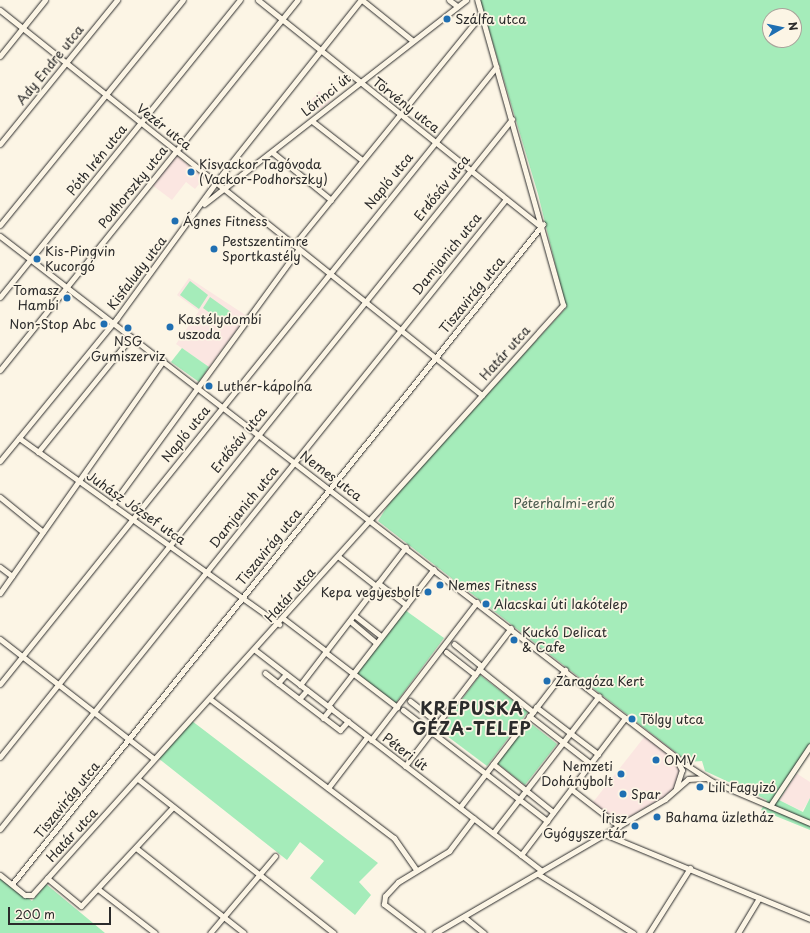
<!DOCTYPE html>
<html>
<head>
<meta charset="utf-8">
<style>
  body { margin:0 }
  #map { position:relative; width:810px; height:933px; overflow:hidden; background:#fcf5e5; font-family:"Playpen Sans",sans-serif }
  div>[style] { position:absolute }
  .built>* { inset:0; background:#fbe6e1 }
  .green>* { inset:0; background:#a5ecba }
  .roads { filter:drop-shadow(0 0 1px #2b2b2b) drop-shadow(0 0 1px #2b2b2b) }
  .minor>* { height:5px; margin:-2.5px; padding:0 2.5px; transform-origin:2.5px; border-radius:2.5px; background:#fcf5e5 }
  .dots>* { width:11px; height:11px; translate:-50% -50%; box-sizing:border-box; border:2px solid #fcf5e5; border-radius:50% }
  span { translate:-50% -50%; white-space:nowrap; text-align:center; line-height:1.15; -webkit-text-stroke:3.5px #fcf5e5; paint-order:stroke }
  .poi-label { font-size:13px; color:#2b2b2b }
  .left { translate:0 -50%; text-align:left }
  .right { translate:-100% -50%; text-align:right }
  .street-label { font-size:13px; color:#2b2b2b }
  .park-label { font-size:13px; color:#4a5b4f }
  .district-label { font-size:17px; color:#2b2b2b; font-weight:700; letter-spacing:1px }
  .north { position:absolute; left:762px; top:8px; width:40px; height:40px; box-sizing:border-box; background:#fcf5e5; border:1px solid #a8a49b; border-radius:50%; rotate:81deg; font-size:11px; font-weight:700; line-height:16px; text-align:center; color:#2b2b2b }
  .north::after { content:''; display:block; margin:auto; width:14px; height:18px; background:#1f6fb2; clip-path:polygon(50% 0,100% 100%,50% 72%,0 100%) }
  .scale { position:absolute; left:8px; top:907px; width:103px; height:18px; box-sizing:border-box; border:2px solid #2b2b2b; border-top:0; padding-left:5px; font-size:12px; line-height:14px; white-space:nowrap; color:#2b2b2b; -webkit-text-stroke:3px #fcf5e5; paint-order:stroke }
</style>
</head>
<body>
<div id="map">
  <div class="built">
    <i style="clip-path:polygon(319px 91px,331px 101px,319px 110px,310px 102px)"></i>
    <i style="clip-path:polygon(176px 155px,204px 178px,195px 189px,186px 182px,172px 200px,152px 185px)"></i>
    <i style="clip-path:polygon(189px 278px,247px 316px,209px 367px,176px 344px,199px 311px,177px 295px)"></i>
    <i style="clip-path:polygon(649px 731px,688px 762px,672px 792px,621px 822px,612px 823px,590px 806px)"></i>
    <i style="clip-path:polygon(796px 773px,810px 782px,810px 799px,802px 811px,779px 800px)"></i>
  </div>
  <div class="green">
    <i style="clip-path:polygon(evenodd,480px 0,810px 0,810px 752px,779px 800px,803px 812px,810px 798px,810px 830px,761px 810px,767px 800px,705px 771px,702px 761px,688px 762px,378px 521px,393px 497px,566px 308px,538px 194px,480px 0,770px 16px,794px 16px,794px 40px,770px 40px,770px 16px)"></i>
    <i style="clip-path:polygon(190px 281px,208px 295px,199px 309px,180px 295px)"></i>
    <i style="clip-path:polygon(210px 297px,231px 312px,224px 323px,203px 308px)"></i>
    <i style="clip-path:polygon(182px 348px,209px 367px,199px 382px,171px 362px)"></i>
    <i style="clip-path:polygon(405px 610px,444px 638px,395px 704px,356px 674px)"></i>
    <i style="clip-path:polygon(480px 675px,528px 712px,487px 766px,439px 730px)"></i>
    <i style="clip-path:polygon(192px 721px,378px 863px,359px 882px,371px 895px,355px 915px,310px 878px,324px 861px,300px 842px,287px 860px,158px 758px)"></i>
    <i style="clip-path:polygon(529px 722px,557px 744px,525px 785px,497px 763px)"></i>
    <i style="clip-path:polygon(0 877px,32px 901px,46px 884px,105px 933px,0 933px)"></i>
  </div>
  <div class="roads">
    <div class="minor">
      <i style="left:258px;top:0;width:363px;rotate:38.7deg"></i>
      <i style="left:362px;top:0;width:65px;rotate:38.8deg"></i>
      <i style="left:449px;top:0;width:10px;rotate:37deg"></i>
      <i style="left:0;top:10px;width:617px;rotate:38.62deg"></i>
      <i style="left:0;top:56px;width:72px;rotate:-51.2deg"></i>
      <i style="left:312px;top:121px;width:63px;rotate:38deg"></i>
      <i style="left:0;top:144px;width:186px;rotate:-50.9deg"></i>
      <i style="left:272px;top:152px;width:76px;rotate:39.1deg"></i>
      <i style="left:204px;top:204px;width:332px;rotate:-37.9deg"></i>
      <i style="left:0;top:225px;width:290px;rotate:-50.9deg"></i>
      <i style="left:0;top:236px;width:865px;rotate:37.63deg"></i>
      <i style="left:685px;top:764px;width:31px;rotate:33deg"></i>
      <i style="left:711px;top:781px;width:108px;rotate:23deg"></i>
      <i style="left:294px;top:245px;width:296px;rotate:-50.9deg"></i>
      <i style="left:0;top:297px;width:382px;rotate:-51.1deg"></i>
      <i style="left:0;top:370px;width:475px;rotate:-51.2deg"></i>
      <i style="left:19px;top:438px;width:320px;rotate:35.6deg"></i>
      <i style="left:38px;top:452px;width:148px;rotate:-51deg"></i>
      <i style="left:0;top:461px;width:185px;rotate:-50.7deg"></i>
      <i style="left:117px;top:318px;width:168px;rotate:-53.9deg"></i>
      <i style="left:216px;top:182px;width:233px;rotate:-51.5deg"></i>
      <i style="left:0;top:497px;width:55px;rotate:39.1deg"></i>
      <i style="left:112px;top:505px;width:317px;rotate:-53.9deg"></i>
      <i style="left:339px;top:557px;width:47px;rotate:38.1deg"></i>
      <i style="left:0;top:567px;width:15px;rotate:37deg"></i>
      <i style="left:378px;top:583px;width:36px;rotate:38deg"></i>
      <i style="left:0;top:593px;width:284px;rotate:-54.9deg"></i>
      <i style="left:354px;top:615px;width:34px;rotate:38deg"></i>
      <i style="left:284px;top:619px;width:53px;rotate:37.3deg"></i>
      <i style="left:350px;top:621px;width:34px;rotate:40deg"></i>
      <i style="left:0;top:639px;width:195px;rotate:37.9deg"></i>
      <i style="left:454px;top:644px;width:35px;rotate:39deg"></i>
      <i style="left:255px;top:650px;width:362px;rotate:37.6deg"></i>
      <i style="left:325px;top:652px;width:91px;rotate:37.4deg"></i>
      <i style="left:446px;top:652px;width:37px;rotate:38deg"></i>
      <i style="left:479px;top:669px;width:69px;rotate:38.5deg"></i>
      <i style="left:265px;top:673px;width:16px;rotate:38deg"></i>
      <i style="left:278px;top:683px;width:12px;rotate:-48deg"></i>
      <i style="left:278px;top:683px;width:78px;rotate:37.2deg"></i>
      <i style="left:340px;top:730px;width:12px;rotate:-48deg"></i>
      <i style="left:0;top:684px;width:792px;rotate:-51.2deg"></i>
      <i style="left:300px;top:685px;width:174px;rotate:-52.5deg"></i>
      <i style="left:210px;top:699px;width:231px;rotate:37.1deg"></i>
      <i style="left:394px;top:838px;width:39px;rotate:55deg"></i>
      <i style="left:299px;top:699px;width:12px;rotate:-48deg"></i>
      <i style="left:410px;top:701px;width:36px;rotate:38deg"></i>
      <i style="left:328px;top:706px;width:173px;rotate:-52.3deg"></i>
      <i style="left:536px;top:707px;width:78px;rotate:37.2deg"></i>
      <i style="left:403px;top:710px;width:182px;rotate:37.6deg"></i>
      <i style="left:529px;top:716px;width:78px;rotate:37.7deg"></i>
      <i style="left:323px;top:718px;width:13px;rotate:-51deg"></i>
      <i style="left:371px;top:740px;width:174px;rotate:-52.5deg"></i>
      <i style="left:0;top:757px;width:818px;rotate:-51.25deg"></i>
      <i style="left:493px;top:764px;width:77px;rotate:38.7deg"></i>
      <i style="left:405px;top:766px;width:174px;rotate:-52.5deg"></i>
      <i style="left:138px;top:779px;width:249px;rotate:38.2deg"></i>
      <i style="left:328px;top:788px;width:64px;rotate:-52.6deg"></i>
      <i style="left:676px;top:788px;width:19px;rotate:-72deg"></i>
      <i style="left:682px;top:770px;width:13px;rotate:-119deg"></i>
      <i style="left:571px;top:789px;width:61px;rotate:37.6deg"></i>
      <i style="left:770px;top:806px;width:72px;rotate:-56.3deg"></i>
      <i style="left:460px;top:807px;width:173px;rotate:-52.5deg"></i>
      <i style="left:0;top:829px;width:808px;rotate:-51.23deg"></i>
      <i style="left:493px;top:833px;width:173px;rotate:-52.3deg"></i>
      <i style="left:604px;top:834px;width:223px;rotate:22.4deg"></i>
      <i style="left:136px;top:848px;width:137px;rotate:38.2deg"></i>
      <i style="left:521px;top:855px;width:172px;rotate:-52.8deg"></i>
      <i style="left:538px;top:874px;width:112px;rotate:31.8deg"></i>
      <i style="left:0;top:875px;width:32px;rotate:39deg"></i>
      <i style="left:25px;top:895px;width:7px"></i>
      <i style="left:32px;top:895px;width:794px;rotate:-48.01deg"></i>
      <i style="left:563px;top:305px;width:317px;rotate:-105.7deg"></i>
      <i style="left:47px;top:878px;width:44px;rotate:39.5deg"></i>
      <i style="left:81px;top:906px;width:135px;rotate:-47.1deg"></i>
      <i style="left:12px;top:884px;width:847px;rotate:-51.18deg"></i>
      <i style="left:98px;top:889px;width:72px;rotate:37.7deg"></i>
      <i style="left:464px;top:917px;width:26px;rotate:39deg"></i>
      <i style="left:210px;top:933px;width:101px;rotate:-49.8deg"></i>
      <i style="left:422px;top:933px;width:48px;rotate:-142.7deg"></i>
      <i style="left:384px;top:904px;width:8px;rotate:-83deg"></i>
      <i style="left:385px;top:896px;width:19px;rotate:-47deg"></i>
      <i style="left:398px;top:882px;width:60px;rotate:-31.3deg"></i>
      <i style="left:449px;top:851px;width:41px;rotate:-52.9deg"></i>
      <i style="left:435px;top:933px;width:266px;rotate:-30.2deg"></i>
      <i style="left:665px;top:799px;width:30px;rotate:-41deg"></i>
      <i style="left:688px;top:779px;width:17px;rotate:-3deg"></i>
      <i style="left:649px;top:933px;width:77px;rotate:-57.8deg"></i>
      <i style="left:738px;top:933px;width:41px;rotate:-59deg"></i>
    </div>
  </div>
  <div class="dots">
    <i style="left:447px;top:19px;background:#1f6fb2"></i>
    <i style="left:191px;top:172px;background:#1f6fb2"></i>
    <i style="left:175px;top:221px;background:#1f6fb2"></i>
    <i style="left:214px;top:249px;background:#1f6fb2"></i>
    <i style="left:37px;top:259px;background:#1f6fb2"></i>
    <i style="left:67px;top:298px;background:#1f6fb2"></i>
    <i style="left:104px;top:324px;background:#1f6fb2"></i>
    <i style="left:170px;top:327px;background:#1f6fb2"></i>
    <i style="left:128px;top:328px;background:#1f6fb2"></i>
    <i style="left:209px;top:386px;background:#1f6fb2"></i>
    <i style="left:440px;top:585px;background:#1f6fb2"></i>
    <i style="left:428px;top:592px;background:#1f6fb2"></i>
    <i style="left:486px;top:604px;background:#1f6fb2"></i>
    <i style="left:514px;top:640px;background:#1f6fb2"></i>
    <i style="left:547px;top:681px;background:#1f6fb2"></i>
    <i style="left:632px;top:719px;background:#1f6fb2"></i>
    <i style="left:656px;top:760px;background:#1f6fb2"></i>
    <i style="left:621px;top:774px;background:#1f6fb2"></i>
    <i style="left:700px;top:787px;background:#1f6fb2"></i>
    <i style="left:623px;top:794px;background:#1f6fb2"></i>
    <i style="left:657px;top:817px;background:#1f6fb2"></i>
    <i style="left:635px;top:826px;background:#1f6fb2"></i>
  </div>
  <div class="poi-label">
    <span class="left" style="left:455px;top:19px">Szálfa utca</span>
    <span class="left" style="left:199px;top:172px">Kisvackor Tagóvoda<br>(Vackor-Podhorszky)</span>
    <span class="left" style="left:183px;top:221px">Ágnes Fitness</span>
    <span class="left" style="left:222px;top:249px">Pestszentimre<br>Sportkastély</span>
    <span class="left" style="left:45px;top:259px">Kis-Pingvin<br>Kucorgó</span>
    <span class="right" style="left:59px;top:298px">Tomasz<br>Hambi</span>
    <span class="left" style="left:178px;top:327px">Kastélydombi<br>uszoda</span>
    <span class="right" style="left:96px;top:324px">Non-Stop Abc</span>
    <span style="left:128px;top:349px">NSG<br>Gumiszerviz</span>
    <span class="left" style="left:217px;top:386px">Luther-kápolna</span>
    <span class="left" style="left:448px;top:585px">Nemes Fitness</span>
    <span class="right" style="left:420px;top:592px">Kepa vegyesbolt</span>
    <span class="left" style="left:494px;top:604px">Alacskai úti lakótelep</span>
    <span class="left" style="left:522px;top:640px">Kuckó Delicat<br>&amp; Cafe</span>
    <span class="left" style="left:555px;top:681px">Zaragóza Kert</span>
    <span class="left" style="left:640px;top:719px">Tölgy utca</span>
    <span class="left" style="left:664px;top:760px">OMV</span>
    <span class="right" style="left:613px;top:774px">Nemzeti<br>Dohánybolt</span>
    <span class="left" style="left:708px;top:787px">Lili Fagyizó</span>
    <span class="left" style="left:631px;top:794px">Spar</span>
    <span class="left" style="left:665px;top:817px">Bahama üzletház</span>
    <span class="right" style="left:627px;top:826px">Írisz<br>Gyógyszertár</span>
  </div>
  <div class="street-label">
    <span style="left:50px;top:65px;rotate:-51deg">Ady Endre utca</span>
    <span style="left:326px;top:95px;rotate:-39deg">Lőrinci út</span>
    <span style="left:406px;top:105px;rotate:38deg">Törvény utca</span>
    <span style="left:164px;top:127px;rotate:38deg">Vezér utca</span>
    <span style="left:97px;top:160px;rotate:-51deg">Póth Irén utca</span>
    <span style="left:389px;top:181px;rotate:-51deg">Napló utca</span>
    <span style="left:133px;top:187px;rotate:-51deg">Podhorszky utca</span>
    <span style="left:442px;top:188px;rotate:-51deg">Erdősáv utca</span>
    <span style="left:447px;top:254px;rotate:-51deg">Damjanich utca</span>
    <span style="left:137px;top:273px;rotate:-53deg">Kisfaludy utca</span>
    <span style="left:472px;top:295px;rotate:-51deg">Tiszavirág utca</span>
    <span style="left:505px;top:353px;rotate:-48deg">Határ utca</span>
    <span style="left:186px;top:434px;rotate:-51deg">Napló utca</span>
    <span style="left:239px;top:440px;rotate:-51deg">Erdősáv utca</span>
    <span style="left:331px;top:476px;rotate:37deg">Nemes utca</span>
    <span style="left:244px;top:507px;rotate:-51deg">Damjanich utca</span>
    <span style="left:136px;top:508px;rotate:35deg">Juhász József utca</span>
    <span style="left:269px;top:547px;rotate:-51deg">Tiszavirág utca</span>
    <span style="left:290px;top:595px;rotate:-48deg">Határ utca</span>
    <span style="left:405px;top:752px;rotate:37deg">Péteri út</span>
    <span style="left:67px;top:800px;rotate:-51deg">Tiszavirág utca</span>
    <span style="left:72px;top:835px;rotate:-47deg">Határ utca</span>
  </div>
  <div class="park-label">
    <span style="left:564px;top:503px">Péterhalmi-erdő</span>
  </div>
  <div class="district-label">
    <span style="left:472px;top:719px">KREPUSKA<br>GÉZA-TELEP</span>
  </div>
  <div class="north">N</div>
  <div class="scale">200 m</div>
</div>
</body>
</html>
